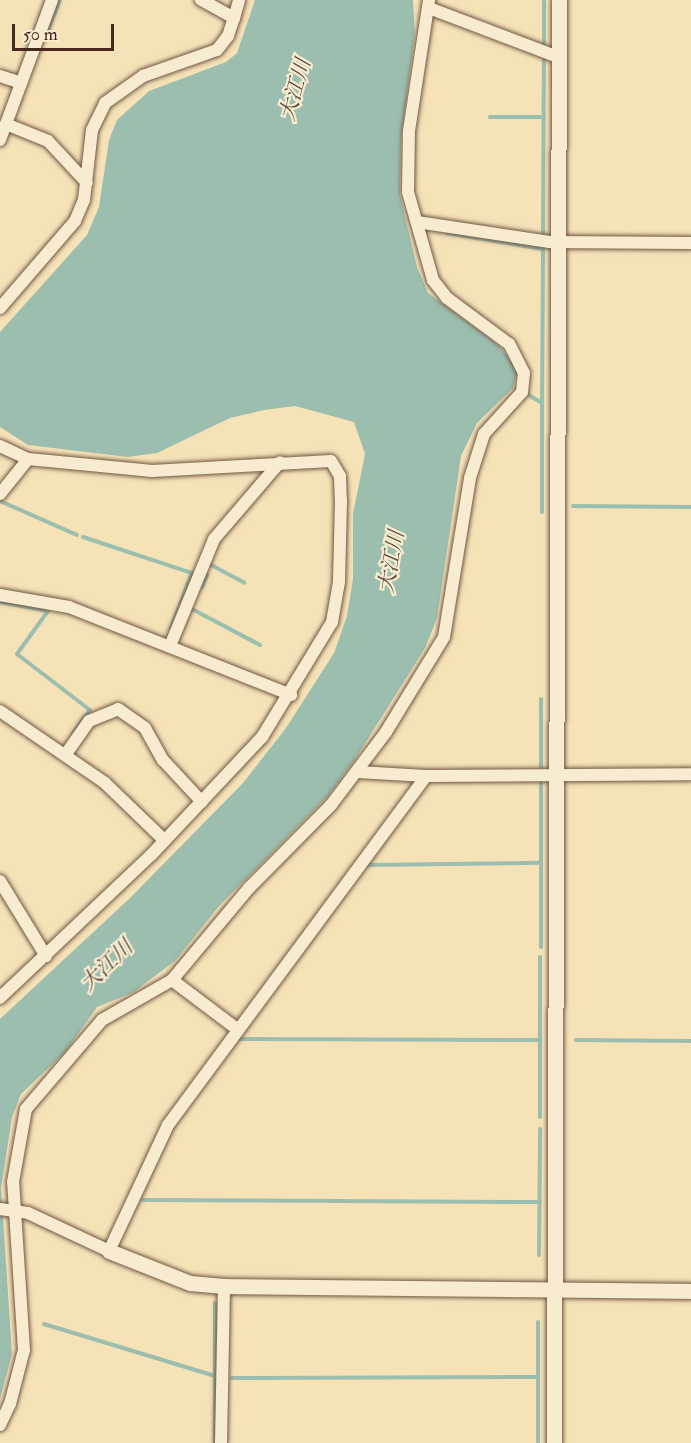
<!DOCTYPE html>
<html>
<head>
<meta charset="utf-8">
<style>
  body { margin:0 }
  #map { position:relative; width:691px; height:1443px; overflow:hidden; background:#f5e2b7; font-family:"IM FELL Double Pica","Noto Serif JP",serif }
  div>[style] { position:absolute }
  .water>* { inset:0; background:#9cbeaf }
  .stream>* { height:4px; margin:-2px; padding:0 2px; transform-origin:2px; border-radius:2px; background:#9cbeaf }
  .roads { filter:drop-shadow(0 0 2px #725644) drop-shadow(0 0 2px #725644) }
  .minor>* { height:12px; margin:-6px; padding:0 6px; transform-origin:6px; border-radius:6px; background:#f8ecd0 }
  .tertiary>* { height:15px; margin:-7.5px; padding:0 7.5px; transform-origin:7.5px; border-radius:7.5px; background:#f8ecd0 }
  span { translate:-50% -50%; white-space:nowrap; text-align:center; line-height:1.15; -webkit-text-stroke:4.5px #f8ecd0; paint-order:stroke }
  .water-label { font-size:21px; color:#5c4e42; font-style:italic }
  .scale { position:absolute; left:12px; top:24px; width:102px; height:27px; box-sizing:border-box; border:3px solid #46281e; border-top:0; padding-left:8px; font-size:18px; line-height:21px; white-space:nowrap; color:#46281e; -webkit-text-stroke:4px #f8ecd0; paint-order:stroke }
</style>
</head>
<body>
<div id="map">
  <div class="water">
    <i style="clip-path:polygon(255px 0,413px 0,415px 35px,401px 138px,400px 195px,417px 267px,428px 293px,497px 344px,518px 368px,513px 388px,477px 423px,461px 456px,437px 618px,425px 648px,354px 761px,327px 797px,219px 906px,175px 961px,132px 993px,97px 1007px,66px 1051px,21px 1094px,12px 1117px,1px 1188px,12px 1354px,0 1399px,0 1019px,130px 898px,243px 783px,286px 728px,334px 653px,347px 616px,353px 579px,353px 514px,365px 454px,354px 422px,295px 406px,264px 410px,230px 418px,157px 453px,128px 457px,28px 445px,0 427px,0 332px,87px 235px,99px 207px,109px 140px,117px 120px,149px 91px,226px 62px,237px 53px)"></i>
  </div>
  <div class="stream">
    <i style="left:46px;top:36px;width:39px;rotate:-69deg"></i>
    <i style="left:544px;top:44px;width:44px;rotate:-90deg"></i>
    <i style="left:490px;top:117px;width:54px"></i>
    <i style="left:447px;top:233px;width:97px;rotate:9.5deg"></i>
    <i style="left:543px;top:234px;width:177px;rotate:-89.7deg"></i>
    <i style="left:527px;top:394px;width:17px;rotate:31deg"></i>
    <i style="left:542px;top:403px;width:109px;rotate:90deg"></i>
    <i style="left:542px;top:403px;width:156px;rotate:-89.6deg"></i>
    <i style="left:0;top:501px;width:84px;rotate:23.8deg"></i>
    <i style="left:573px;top:506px;width:118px;rotate:0.5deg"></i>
    <i style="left:83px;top:537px;width:115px;rotate:18.3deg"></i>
    <i style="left:192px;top:573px;width:59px;rotate:110.9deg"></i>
    <i style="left:211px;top:565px;width:38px;rotate:28deg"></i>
    <i style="left:202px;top:587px;width:13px;rotate:-67deg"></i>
    <i style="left:0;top:602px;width:49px;rotate:10.6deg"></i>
    <i style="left:48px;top:611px;width:53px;rotate:125.8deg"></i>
    <i style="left:17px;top:654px;width:92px;rotate:37.5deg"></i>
    <i style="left:90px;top:710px;width:29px;rotate:126deg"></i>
    <i style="left:192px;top:609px;width:77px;rotate:27.9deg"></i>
    <i style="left:541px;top:767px;width:68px;rotate:-90deg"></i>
    <i style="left:367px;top:865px;width:174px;rotate:-0.7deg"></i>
    <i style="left:541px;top:947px;width:167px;rotate:-90deg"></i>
    <i style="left:240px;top:1039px;width:300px;rotate:0.2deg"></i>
    <i style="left:576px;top:1040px;width:115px;rotate:0.5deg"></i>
    <i style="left:540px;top:1117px;width:160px;rotate:-90deg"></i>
    <i style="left:143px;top:1200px;width:397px;rotate:0.3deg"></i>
    <i style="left:539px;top:1255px;width:126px;rotate:-89.5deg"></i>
    <i style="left:215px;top:1303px;width:140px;rotate:90deg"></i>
    <i style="left:538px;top:1322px;width:121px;rotate:90deg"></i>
    <i style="left:44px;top:1324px;width:179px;rotate:16.9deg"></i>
    <i style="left:232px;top:1378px;width:306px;rotate:-0.2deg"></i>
  </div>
  <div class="roads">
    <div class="minor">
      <i style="left:429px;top:8px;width:138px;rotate:20.8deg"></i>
      <i style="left:234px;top:18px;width:19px;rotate:-74deg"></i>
      <i style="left:0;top:76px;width:22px;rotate:18deg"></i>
      <i style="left:6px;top:124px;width:45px;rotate:22deg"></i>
      <i style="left:48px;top:141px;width:57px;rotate:47.1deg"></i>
      <i style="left:0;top:140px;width:149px;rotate:-69.6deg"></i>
      <i style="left:417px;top:222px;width:134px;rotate:8.6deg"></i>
      <i style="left:550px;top:242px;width:141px;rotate:0.4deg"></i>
      <i style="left:0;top:308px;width:115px;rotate:-49.2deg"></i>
      <i style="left:75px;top:221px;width:23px;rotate:-67deg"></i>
      <i style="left:84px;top:200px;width:70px;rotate:-83.5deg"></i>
      <i style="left:92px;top:130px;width:30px;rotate:-64deg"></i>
      <i style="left:105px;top:103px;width:47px;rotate:-35.4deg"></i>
      <i style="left:143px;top:76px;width:78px;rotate:-19.4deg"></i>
      <i style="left:217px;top:50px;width:18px;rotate:-52deg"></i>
      <i style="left:228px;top:36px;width:19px;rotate:-72deg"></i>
      <i style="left:234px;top:18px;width:38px;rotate:-151deg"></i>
      <i style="left:0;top:446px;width:31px;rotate:25deg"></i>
      <i style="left:28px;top:459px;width:125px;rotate:5.5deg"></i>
      <i style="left:152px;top:471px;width:179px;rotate:-3.2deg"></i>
      <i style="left:331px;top:461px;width:17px;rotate:59deg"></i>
      <i style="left:340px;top:476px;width:24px;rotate:88deg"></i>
      <i style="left:341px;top:500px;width:82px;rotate:91.4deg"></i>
      <i style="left:339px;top:582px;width:41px;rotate:99.9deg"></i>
      <i style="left:332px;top:622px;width:135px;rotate:121.3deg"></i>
      <i style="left:262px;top:737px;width:162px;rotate:133.2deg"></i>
      <i style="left:151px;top:855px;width:208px;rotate:136.6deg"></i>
      <i style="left:0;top:494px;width:45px;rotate:-51.3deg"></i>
      <i style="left:0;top:595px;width:70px;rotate:9.9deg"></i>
      <i style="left:69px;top:607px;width:239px;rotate:21.6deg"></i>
      <i style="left:170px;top:646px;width:116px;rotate:-67.6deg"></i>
      <i style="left:214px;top:539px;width:101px;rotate:-49.4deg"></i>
      <i style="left:0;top:711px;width:127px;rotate:34.4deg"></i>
      <i style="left:105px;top:783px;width:83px;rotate:44deg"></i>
      <i style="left:66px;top:754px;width:40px;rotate:-55.1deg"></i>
      <i style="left:89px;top:721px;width:31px;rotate:-22deg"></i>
      <i style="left:118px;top:709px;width:33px;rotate:35deg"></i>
      <i style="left:145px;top:728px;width:37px;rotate:61deg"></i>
      <i style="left:163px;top:760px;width:57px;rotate:47.1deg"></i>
      <i style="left:358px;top:772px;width:68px;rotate:3.4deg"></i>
      <i style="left:426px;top:776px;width:265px;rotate:-0.4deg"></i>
      <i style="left:0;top:881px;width:88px;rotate:58.5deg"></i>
      <i style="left:172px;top:980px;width:81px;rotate:37deg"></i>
      <i style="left:0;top:1209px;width:28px;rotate:8deg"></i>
      <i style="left:28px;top:1213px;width:89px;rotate:25.1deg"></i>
      <i style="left:109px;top:1251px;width:139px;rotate:-64.9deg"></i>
      <i style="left:168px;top:1125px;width:434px;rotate:-53.5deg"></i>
      <i style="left:0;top:1425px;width:23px;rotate:-65deg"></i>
      <i style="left:10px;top:1404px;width:56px;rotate:-75.5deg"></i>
      <i style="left:24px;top:1350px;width:168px;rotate:-93.7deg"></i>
      <i style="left:13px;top:1182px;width:74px;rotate:-79.9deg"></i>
      <i style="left:26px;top:1109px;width:117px;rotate:-49.5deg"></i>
      <i style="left:102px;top:1020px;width:81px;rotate:-29.7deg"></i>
      <i style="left:172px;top:980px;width:120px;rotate:-50.1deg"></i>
      <i style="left:249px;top:888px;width:117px;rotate:-45.3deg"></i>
      <i style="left:331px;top:805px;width:91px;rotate:-53deg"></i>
      <i style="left:386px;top:732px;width:111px;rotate:-58.6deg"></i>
      <i style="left:444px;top:637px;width:161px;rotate:-80.7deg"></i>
      <i style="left:470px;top:478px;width:46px;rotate:-72.3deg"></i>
      <i style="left:484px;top:434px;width:57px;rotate:-47.9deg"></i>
      <i style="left:522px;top:392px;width:19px;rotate:-84deg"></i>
      <i style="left:524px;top:373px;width:33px;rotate:-117deg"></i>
      <i style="left:509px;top:344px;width:77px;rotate:-143.4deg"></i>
      <i style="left:447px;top:298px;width:23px;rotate:-128deg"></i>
      <i style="left:433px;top:280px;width:91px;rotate:-105.9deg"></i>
      <i style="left:408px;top:192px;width:61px;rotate:-89.1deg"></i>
      <i style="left:409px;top:131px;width:133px;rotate:-81.3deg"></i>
      <i style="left:221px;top:1443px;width:157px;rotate:-88.9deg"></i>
    </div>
    <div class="tertiary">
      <i style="left:109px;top:1251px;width:87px;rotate:21.6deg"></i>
      <i style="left:190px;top:1283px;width:34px;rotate:5deg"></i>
      <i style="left:224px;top:1286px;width:467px;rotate:0.6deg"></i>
      <i style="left:554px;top:1443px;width:1443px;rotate:-89.8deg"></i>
    </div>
  </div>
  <div class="water-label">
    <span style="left:296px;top:90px;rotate:-74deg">大江川</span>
    <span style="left:392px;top:562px;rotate:-80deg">大江川</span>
    <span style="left:107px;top:966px;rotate:-44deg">大江川</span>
  </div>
  <div class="scale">50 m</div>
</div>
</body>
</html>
